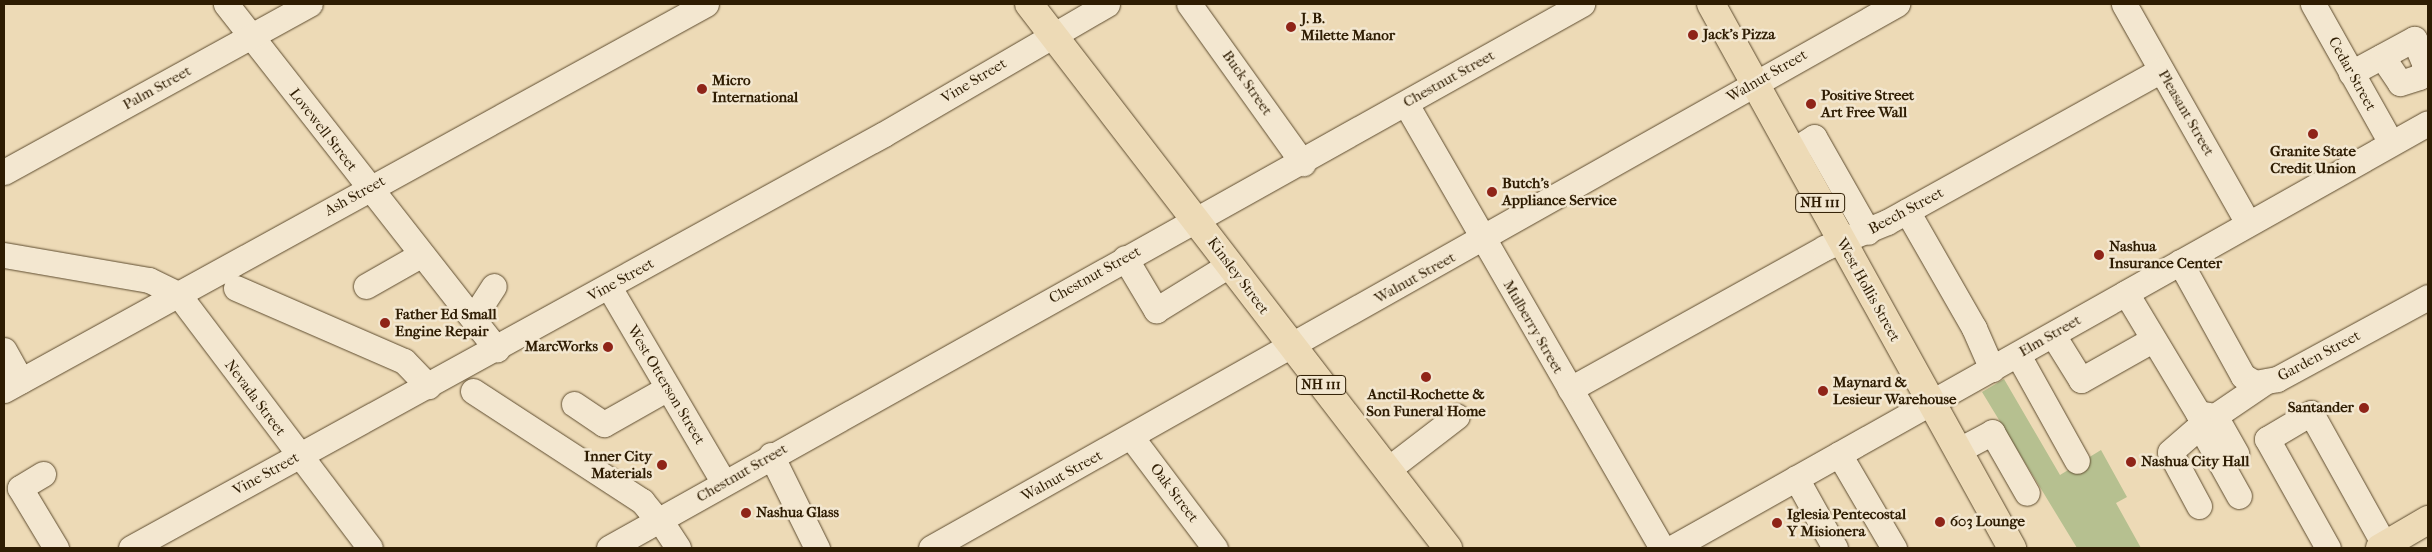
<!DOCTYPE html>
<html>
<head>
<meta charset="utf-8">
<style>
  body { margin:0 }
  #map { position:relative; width:2432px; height:552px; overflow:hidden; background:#eddab6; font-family:"IM FELL French Canon",serif }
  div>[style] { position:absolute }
  .green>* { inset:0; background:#b6c090 }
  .roads { filter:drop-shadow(0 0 1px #5e4c2f) drop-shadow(0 0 1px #5e4c2f) }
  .minor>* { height:25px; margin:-12.5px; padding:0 12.5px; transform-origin:12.5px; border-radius:12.5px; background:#f3e7d0 }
  .major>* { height:28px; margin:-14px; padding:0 14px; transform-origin:14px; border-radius:14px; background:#eddab6 }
  .dots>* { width:14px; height:14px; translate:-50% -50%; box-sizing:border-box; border:2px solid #f3e7d0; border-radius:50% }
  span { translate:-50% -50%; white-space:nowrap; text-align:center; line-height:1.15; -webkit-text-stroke:5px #f3e7d0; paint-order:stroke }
  .shield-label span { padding:1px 4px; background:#f3e7d0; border:1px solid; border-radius:4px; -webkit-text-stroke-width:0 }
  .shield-label { font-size:14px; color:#2e1c02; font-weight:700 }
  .poi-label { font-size:15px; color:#2e1c02; font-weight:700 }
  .left { translate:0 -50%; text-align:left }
  .right { translate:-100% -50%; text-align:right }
  .street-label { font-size:15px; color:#2e1c02 }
  .frame { position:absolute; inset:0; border:5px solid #2e1c02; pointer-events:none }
</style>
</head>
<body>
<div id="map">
  <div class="green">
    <i style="clip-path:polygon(2004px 379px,2060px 475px,2101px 450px,2127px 497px,2116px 503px,2141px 548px,2077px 548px,1982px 392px)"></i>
  </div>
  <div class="roads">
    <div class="minor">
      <i style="left:226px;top:4px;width:439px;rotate:51.9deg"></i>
      <i style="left:1189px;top:4px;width:196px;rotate:54.4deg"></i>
      <i style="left:2124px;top:4px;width:252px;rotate:60.5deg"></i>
      <i style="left:2313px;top:4px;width:159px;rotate:60.7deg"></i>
      <i style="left:2351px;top:73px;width:72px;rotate:-28.4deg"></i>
      <i style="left:2414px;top:39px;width:30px;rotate:67deg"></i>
      <i style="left:2426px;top:67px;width:12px;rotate:125deg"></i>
      <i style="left:2419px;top:77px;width:20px;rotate:162deg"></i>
      <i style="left:2400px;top:83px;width:32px;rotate:-124deg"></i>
      <i style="left:1406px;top:104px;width:513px;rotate:60.03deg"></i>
      <i style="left:1792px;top:151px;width:26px;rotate:-32deg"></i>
      <i style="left:1814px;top:137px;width:109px;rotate:60.4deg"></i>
      <i style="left:4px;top:172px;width:349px;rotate:-28.8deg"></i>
      <i style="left:1907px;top:211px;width:135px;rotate:60.2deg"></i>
      <i style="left:1974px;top:328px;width:45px;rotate:66.3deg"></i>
      <i style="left:4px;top:255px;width:147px;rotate:9.8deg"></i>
      <i style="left:149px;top:280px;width:32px;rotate:26deg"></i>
      <i style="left:1125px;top:258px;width:61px;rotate:59.2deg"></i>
      <i style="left:1156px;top:310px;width:86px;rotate:-31.7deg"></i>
      <i style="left:2180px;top:262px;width:130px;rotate:61.1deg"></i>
      <i style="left:2243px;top:376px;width:14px;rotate:30deg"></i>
      <i style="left:2255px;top:383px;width:22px;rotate:-10deg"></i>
      <i style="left:2277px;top:379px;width:172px;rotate:-28.5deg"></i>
      <i style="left:366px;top:286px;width:64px;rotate:-29.7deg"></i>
      <i style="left:609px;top:287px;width:227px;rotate:59.6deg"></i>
      <i style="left:236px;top:288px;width:183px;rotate:23.5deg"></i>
      <i style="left:404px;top:361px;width:35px;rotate:46deg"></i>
      <i style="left:2126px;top:293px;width:140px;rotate:59deg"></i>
      <i style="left:2198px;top:413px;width:17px;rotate:10deg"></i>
      <i style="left:2215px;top:416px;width:60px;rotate:-34.2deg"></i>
      <i style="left:178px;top:294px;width:318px;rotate:52.9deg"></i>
      <i style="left:473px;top:318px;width:38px;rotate:-57deg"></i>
      <i style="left:2053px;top:335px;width:53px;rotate:58.1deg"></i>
      <i style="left:2081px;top:380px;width:81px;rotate:-29.4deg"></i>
      <i style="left:4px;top:350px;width:35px;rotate:61deg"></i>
      <i style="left:2018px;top:355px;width:121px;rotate:60.9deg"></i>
      <i style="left:1570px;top:389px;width:291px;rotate:-29deg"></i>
      <i style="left:1824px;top:248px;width:68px;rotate:-22.4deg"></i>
      <i style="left:1887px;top:222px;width:313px;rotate:-29deg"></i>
      <i style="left:4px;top:390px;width:801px;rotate:-28.8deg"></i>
      <i style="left:473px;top:391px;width:202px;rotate:33.1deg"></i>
      <i style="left:642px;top:501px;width:26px;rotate:51deg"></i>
      <i style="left:574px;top:404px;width:36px;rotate:34deg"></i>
      <i style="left:604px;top:424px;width:73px;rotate:-29.4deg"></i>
      <i style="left:2204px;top:416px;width:11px;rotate:112deg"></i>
      <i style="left:2200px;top:426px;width:80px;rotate:60.9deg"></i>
      <i style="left:2215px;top:416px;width:43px;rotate:60.4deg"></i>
      <i style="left:1132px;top:438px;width:138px;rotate:53deg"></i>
      <i style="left:1957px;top:451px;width:40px;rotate:-28deg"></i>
      <i style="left:1992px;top:432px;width:70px;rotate:60.2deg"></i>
      <i style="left:1839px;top:454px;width:109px;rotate:59.7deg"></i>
      <i style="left:771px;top:455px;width:104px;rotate:63.7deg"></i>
      <i style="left:1387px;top:470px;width:88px;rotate:-37.6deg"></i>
      <i style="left:43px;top:474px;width:27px;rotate:149deg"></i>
      <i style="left:20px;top:488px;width:70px;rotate:59deg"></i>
      <i style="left:1796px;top:478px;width:80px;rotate:60.9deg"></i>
      <i style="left:2199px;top:506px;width:61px;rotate:-118.2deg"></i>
      <i style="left:2170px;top:452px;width:40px;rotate:-41deg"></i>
      <i style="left:660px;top:520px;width:33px;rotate:57deg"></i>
      <i style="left:131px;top:548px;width:859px;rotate:-28.8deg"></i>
      <i style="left:884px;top:134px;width:258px;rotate:-30.2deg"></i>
      <i style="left:609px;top:548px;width:1115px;rotate:-29.21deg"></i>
      <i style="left:931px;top:548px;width:1109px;rotate:-29.39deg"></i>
      <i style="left:1672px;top:548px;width:867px;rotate:-29.34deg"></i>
      <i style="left:2328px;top:548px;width:125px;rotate:-119.2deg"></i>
      <i style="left:2267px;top:439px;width:51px;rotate:-30.6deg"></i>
      <i style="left:2311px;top:413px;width:154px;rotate:60.9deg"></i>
    </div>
    <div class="major">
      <i style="left:1029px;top:4px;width:687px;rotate:52.4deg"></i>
      <i style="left:1711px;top:4px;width:622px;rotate:61.04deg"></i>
      <i style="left:2380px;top:548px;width:56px;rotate:-30.3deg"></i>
    </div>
  </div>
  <div class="dots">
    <i style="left:1291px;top:27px;background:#8f2418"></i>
    <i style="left:1693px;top:35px;background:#8f2418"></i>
    <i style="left:702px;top:89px;background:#8f2418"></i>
    <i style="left:1811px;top:104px;background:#8f2418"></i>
    <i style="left:2313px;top:134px;background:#8f2418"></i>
    <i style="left:1492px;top:192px;background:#8f2418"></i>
    <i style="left:2099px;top:255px;background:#8f2418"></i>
    <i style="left:385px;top:323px;background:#8f2418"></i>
    <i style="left:608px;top:347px;background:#8f2418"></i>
    <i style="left:1426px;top:377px;background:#8f2418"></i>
    <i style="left:1823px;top:391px;background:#8f2418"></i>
    <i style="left:2364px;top:408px;background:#8f2418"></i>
    <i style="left:2131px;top:462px;background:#8f2418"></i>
    <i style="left:662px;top:465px;background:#8f2418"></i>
    <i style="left:746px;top:513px;background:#8f2418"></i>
    <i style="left:1940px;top:522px;background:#8f2418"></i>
    <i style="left:1777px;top:523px;background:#8f2418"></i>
  </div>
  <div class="shield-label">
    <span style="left:1820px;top:203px">NH 111</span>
    <span style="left:1321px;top:385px">NH 111</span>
  </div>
  <div class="poi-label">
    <span class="left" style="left:1301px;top:27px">J. B.<br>Milette Manor</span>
    <span class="left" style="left:1703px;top:35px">Jack's Pizza</span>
    <span class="left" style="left:712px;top:89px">Micro<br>International</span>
    <span class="left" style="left:1821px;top:104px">Positive Street<br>Art Free Wall</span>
    <span style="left:2313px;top:160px">Granite State<br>Credit Union</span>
    <span class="left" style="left:1502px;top:192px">Butch's<br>Appliance Service</span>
    <span class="left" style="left:2109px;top:255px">Nashua<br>Insurance Center</span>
    <span class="left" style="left:395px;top:323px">Father Ed Small<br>Engine Repair</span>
    <span class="right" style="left:598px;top:347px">MarcWorks</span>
    <span class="left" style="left:1833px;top:391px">Maynard &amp;<br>Lesieur Warehouse</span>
    <span style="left:1426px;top:403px">Anctil-Rochette &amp;<br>Son Funeral Home</span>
    <span class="right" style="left:2354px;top:408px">Santander</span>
    <span class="right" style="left:652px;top:465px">Inner City<br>Materials</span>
    <span class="left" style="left:2141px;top:462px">Nashua City Hall</span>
    <span class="left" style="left:756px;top:513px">Nashua Glass</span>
    <span class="left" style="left:1787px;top:523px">Iglesia Pentecostal<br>Y Misionera</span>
    <span class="left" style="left:1950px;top:522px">603 Lounge</span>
  </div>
  <div class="street-label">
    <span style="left:2352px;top:74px;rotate:61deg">Cedar Street</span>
    <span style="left:1767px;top:76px;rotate:-30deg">Walnut Street</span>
    <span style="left:1449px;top:79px;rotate:-29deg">Chestnut Street</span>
    <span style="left:974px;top:81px;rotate:-31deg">Vine Street</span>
    <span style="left:1247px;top:83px;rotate:55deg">Buck Street</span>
    <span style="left:157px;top:88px;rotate:-29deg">Palm Street</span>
    <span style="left:2186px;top:113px;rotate:60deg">Pleasant Street</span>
    <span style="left:323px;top:130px;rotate:52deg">Lovewell Street</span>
    <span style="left:355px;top:196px;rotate:-29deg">Ash Street</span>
    <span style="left:1906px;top:211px;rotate:-28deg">Beech Street</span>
    <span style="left:1095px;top:275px;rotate:-29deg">Chestnut Street</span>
    <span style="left:1238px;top:276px;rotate:53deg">Kinsley Street</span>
    <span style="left:1415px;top:278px;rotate:-29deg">Walnut Street</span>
    <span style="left:621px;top:280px;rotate:-29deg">Vine Street</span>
    <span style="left:1868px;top:290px;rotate:61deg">West Hollis Street</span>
    <span style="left:1533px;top:327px;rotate:60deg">Mulberry Street</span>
    <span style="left:2050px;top:336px;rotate:-30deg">Elm Street</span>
    <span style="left:2319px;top:356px;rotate:-28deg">Garden Street</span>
    <span style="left:666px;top:385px;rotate:59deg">West Otterson Street</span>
    <span style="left:255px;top:398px;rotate:53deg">Nevada Street</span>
    <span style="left:742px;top:473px;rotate:-30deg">Chestnut Street</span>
    <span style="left:266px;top:474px;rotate:-29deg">Vine Street</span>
    <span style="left:1062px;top:476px;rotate:-29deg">Walnut Street</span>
    <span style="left:1174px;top:493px;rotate:53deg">Oak Street</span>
  </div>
  <div class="frame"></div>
</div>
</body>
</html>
